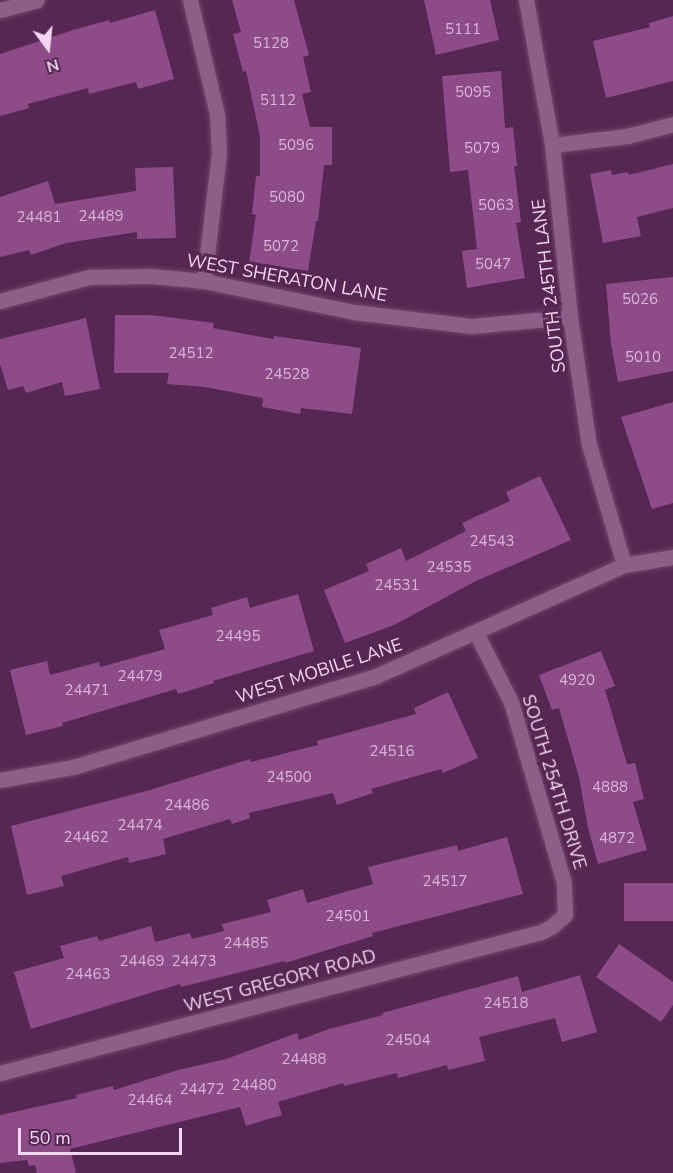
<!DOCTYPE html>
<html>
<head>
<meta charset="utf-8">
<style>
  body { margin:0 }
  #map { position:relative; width:673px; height:1173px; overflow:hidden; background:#552752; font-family:"Nunito Sans",sans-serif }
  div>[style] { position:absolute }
  .building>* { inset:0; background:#8d4c88 }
  .roads { filter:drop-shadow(0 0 2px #71476e) drop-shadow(0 0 2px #71476e) }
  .minor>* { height:15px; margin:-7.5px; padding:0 7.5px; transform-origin:7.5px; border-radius:7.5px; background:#8b5f87 }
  span { translate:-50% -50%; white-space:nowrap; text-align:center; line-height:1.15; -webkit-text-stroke:6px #552752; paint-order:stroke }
  .number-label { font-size:15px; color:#dab4d6 }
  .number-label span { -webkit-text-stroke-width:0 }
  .street-label { font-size:18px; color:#f3d7f0 }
  .north { position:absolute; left:18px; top:18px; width:60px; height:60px; -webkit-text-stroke:4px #552752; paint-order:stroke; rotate:165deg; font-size:16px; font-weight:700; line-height:24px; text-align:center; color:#f3d7f0 }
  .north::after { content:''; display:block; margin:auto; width:21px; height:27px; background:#f3d7f0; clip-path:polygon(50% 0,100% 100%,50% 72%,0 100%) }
  .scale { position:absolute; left:18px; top:1128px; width:164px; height:27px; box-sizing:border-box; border:3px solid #f3d7f0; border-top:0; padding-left:8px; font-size:18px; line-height:21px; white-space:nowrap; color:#f3d7f0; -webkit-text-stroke:4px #552752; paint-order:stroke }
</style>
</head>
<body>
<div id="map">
  <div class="building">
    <i style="clip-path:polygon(232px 0,294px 0,309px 55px,303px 57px,311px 92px,302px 94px,310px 127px,332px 127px,332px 165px,324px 165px,318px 221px,316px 221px,308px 271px,249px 262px,256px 215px,252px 214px,256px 176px,260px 176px,260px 136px,246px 71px,243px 72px,233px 34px,241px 32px)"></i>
    <i style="clip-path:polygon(424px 0,490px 0,499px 40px,436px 55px)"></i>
    <i style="clip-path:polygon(155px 10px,174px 79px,138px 89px,136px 82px,89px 94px,88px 88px,28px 104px,29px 108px,0 116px,0 54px,73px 30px,109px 20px,110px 23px)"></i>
    <i style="clip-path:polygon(673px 16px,673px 81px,606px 98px,593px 41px,650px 27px,649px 23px)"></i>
    <i style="clip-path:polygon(501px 71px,505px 128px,513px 127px,517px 166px,514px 166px,521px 222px,516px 223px,525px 278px,467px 288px,462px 251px,477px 249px,468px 170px,450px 172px,442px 76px)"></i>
    <i style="clip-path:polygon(673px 164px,673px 208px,637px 217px,641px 236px,603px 243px,590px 174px,611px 170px,612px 175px,628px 172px,629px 175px)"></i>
    <i style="clip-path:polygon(173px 167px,176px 238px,137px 239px,137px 232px,66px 243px,31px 255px,29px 250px,0 257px,0 197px,48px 181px,55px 204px,136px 191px,135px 168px)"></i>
    <i style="clip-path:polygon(673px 277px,673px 371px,618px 382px,611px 344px,606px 284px)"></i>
    <i style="clip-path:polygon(115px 315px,151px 315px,214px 323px,213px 328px,273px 339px,274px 336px,361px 348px,352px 414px,301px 408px,300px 414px,262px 407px,263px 398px,205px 387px,167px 384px,169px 373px,114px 373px)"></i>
    <i style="clip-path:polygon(86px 318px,100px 389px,65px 396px,62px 382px,26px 393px,23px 386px,8px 390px,0 364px,0 339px)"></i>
    <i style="clip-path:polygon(673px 402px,673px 503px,652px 509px,621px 417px)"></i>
    <i style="clip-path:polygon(540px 476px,571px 540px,476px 581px,394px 625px,345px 643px,324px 590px,369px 571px,366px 564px,401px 548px,406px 561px,466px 531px,462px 523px,510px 501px,506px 492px)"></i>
    <i style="clip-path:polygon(298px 594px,314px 651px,213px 681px,214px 683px,178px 694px,176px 689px,62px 723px,63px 726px,26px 735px,10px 670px,47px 661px,50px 675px,99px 662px,100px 667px,165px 649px,159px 630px,213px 615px,211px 608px,247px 597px,250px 608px)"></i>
    <i style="clip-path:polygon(601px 651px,615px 686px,605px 690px,627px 764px,635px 763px,644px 799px,633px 802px,647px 850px,598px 864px,588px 828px,579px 777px,559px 708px,552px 710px,539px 675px)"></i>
    <i style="clip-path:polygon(448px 692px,478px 758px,443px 773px,441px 769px,371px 789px,373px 793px,337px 805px,333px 793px,249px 813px,250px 818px,232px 824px,230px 819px,163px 839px,166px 854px,129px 863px,128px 857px,61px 876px,64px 886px,27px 895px,11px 826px,150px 790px,250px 759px,251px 762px,318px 745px,317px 741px,416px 714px,414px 708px)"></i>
    <i style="clip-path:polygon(507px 837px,523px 894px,372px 933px,373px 936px,285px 963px,285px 961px,181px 987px,180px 984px,31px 1029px,14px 972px,64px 958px,60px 946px,97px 936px,99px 941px,151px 926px,155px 942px,190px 933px,192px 939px,224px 931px,222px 924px,271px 912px,267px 900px,303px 889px,307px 903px,373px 884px,368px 867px,457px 845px,458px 851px)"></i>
    <i style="clip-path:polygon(624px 883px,673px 883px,673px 921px,624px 921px)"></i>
    <i style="clip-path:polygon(619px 944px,673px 982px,673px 1005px,661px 1022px,596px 977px)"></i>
    <i style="clip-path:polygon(580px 975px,597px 1032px,562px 1042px,555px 1018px,479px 1037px,485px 1061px,448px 1070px,447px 1065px,398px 1078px,397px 1073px,344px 1086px,343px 1083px,278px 1102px,282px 1115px,246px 1126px,240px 1107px,70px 1149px,76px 1173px,37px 1173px,35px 1165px,29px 1166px,27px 1160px,0 1163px,0 1115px,77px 1098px,76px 1095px,113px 1086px,114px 1090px,178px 1070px,226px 1059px,297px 1033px,299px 1040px,329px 1029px,383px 1015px,382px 1013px,518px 976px,522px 992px)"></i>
  </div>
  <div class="roads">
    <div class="minor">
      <i style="left:190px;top:0;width:117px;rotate:76.7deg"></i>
      <i style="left:217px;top:114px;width:39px;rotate:87deg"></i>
      <i style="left:219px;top:153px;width:129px;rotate:96.7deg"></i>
      <i style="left:526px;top:0;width:147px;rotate:79.8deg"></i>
      <i style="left:552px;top:145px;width:173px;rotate:84deg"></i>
      <i style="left:570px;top:317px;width:129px;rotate:81.6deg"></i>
      <i style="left:589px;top:445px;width:125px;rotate:73.7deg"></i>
      <i style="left:0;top:10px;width:38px;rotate:-15deg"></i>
      <i style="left:552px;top:145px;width:76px;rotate:-6.8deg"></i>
      <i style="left:627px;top:136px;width:48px;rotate:-14.6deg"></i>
      <i style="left:0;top:301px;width:92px;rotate:-15.1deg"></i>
      <i style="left:89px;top:277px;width:62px;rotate:-0.9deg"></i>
      <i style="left:151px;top:276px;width:53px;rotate:5.4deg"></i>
      <i style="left:204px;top:281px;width:153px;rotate:11.7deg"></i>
      <i style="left:354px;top:312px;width:118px;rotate:6.8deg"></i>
      <i style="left:471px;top:326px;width:99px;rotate:-5.2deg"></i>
      <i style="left:0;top:780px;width:74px;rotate:-10.1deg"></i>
      <i style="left:73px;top:767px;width:316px;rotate:-16.7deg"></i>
      <i style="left:376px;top:676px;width:272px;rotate:-24.1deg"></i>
      <i style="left:624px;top:565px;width:50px;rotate:-9.3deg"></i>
      <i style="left:0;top:1073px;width:559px;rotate:-14.61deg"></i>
      <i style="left:541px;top:932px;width:11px;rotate:-27deg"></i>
      <i style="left:551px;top:927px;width:18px;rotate:-41deg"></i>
      <i style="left:565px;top:915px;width:32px;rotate:-92deg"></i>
      <i style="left:564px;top:883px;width:189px;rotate:-106.3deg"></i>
      <i style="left:511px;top:702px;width:77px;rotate:-116.9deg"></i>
    </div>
  </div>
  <div class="number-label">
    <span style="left:463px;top:30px">5111</span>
    <span style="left:271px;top:44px">5128</span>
    <span style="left:473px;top:93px">5095</span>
    <span style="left:278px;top:101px">5112</span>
    <span style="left:296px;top:146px">5096</span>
    <span style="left:482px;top:149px">5079</span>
    <span style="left:287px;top:198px">5080</span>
    <span style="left:496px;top:206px">5063</span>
    <span style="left:101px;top:217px">24489</span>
    <span style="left:39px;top:218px">24481</span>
    <span style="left:281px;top:247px">5072</span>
    <span style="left:493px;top:265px">5047</span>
    <span style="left:640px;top:300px">5026</span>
    <span style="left:191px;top:354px">24512</span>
    <span style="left:643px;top:358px">5010</span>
    <span style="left:287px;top:375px">24528</span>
    <span style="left:492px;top:542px">24543</span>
    <span style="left:449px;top:568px">24535</span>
    <span style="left:397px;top:586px">24531</span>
    <span style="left:238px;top:637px">24495</span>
    <span style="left:140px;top:677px">24479</span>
    <span style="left:577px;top:681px">4920</span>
    <span style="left:87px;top:691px">24471</span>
    <span style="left:392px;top:752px">24516</span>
    <span style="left:289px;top:778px">24500</span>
    <span style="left:610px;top:788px">4888</span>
    <span style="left:187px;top:806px">24486</span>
    <span style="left:140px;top:826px">24474</span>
    <span style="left:86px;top:838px">24462</span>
    <span style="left:617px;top:839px">4872</span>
    <span style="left:445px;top:882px">24517</span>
    <span style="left:348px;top:917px">24501</span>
    <span style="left:246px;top:944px">24485</span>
    <span style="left:142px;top:962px">24469</span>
    <span style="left:194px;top:962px">24473</span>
    <span style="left:88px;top:975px">24463</span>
    <span style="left:506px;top:1004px">24518</span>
    <span style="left:408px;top:1041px">24504</span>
    <span style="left:304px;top:1060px">24488</span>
    <span style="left:254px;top:1086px">24480</span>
    <span style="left:202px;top:1090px">24472</span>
    <span style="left:150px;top:1101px">24464</span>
  </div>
  <div class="street-label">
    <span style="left:287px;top:278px;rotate:10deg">WEST SHERATON LANE</span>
    <span style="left:549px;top:286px;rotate:-97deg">SOUTH 245TH LANE</span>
    <span style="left:319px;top:671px;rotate:-18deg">WEST MOBILE LANE</span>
    <span style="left:554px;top:782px;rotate:73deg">SOUTH 254TH DRIVE</span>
    <span style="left:280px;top:981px;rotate:-15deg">WEST GREGORY ROAD</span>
  </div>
  <div class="north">N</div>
  <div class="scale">50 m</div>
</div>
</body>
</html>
